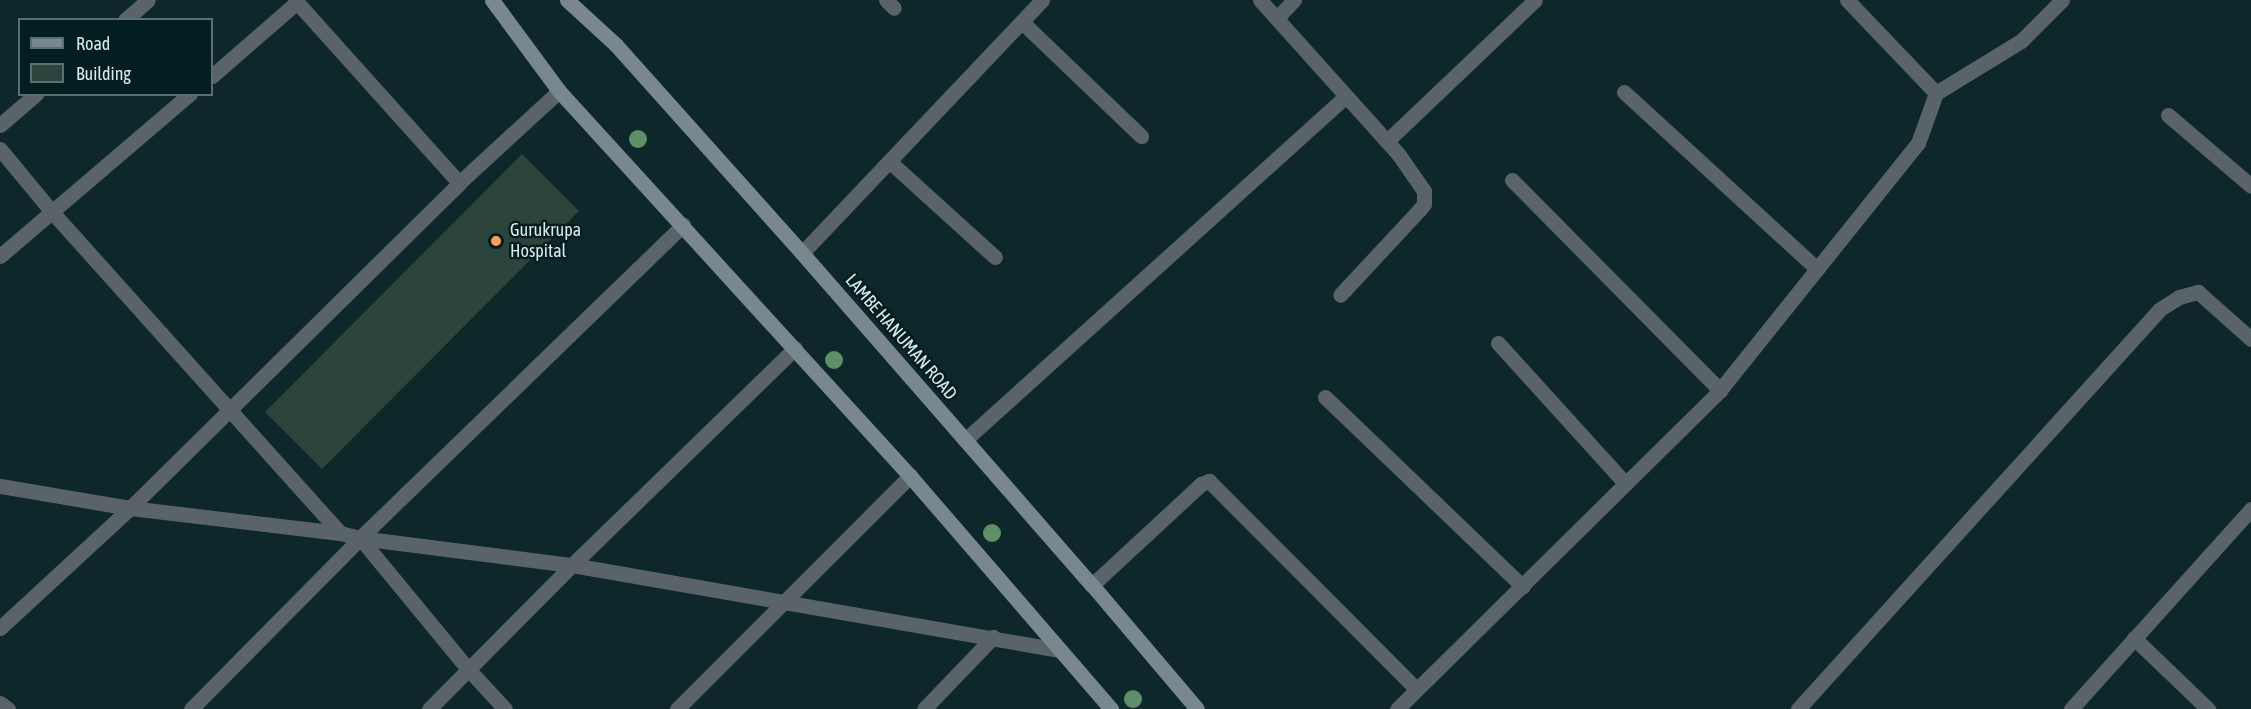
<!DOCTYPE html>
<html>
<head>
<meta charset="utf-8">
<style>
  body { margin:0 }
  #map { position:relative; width:2251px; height:709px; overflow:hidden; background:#0d272a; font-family:"Asap Condensed",sans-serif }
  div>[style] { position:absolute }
  .building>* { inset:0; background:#2c443c }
  .minor>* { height:15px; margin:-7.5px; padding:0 7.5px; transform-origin:7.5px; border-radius:7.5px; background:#596368 }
  .secondary>* { height:15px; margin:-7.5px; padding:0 7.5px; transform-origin:7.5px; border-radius:7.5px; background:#788790 }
  .trees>* { width:18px; height:18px; margin:-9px; border-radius:50%; background:#5d8f68 }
  .dots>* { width:16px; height:16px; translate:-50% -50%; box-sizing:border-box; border:3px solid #031e20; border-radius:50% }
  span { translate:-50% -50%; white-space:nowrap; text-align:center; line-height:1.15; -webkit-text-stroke:5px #031e20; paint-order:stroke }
  .poi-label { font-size:18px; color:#dae9ea }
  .left { translate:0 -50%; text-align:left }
  .street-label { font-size:18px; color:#dae9ea }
  .legend { position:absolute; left:18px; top:18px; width:195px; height:78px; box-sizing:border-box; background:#031e20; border:2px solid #596f71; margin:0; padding:8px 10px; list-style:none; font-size:18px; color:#dae9ea }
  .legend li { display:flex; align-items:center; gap:12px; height:30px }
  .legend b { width:30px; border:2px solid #596f71 }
</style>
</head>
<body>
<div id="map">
  <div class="building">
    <i style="clip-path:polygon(522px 154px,579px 211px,322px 469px,265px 412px)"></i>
  </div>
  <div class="minor">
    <i style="left:295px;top:0;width:246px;rotate:48.1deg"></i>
    <i style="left:886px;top:0;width:11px;rotate:45deg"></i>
    <i style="left:1260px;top:0;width:208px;rotate:48.1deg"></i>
    <i style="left:1399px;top:155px;width:44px;rotate:55.2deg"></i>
    <i style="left:1424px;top:191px;width:13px;rotate:90deg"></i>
    <i style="left:1424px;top:204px;width:6px;rotate:129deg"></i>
    <i style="left:1420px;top:209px;width:117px;rotate:132.9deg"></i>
    <i style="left:1277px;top:18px;width:25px;rotate:-47deg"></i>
    <i style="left:125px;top:20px;width:30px;rotate:-41deg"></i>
    <i style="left:1022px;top:22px;width:165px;rotate:43.8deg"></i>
    <i style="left:212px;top:76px;width:113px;rotate:-41deg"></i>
    <i style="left:1624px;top:92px;width:262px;rotate:42.5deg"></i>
    <i style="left:1936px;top:93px;width:100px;rotate:-31.5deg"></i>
    <i style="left:2021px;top:41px;width:58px;rotate:-45deg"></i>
    <i style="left:2168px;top:115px;width:109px;rotate:40.5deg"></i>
    <i style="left:0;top:125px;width:48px;rotate:-40.7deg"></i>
    <i style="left:1387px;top:141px;width:204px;rotate:-43.6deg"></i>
    <i style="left:0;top:149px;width:83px;rotate:50.4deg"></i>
    <i style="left:53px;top:213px;width:430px;rotate:48.1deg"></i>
    <i style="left:340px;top:533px;width:21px;rotate:14deg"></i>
    <i style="left:360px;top:538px;width:171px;rotate:50.5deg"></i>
    <i style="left:469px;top:670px;width:53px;rotate:47.3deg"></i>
    <i style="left:889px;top:161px;width:143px;rotate:42.2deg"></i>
    <i style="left:1512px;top:180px;width:296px;rotate:45.3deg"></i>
    <i style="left:802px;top:253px;width:349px;rotate:-46.5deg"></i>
    <i style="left:0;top:256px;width:250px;rotate:-40.5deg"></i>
    <i style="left:1498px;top:343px;width:190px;rotate:47.8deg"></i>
    <i style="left:1325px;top:397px;width:274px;rotate:43.8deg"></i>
    <i style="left:965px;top:440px;width:513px;rotate:-42.08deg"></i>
    <i style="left:0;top:486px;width:132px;rotate:9.6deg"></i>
    <i style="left:130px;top:508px;width:211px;rotate:6.8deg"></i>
    <i style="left:360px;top:538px;width:214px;rotate:7.3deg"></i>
    <i style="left:572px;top:565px;width:495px;rotate:9.9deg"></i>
    <i style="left:1092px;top:585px;width:149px;rotate:-42.8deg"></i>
    <i style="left:1201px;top:484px;width:9px;rotate:-21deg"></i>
    <i style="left:1209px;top:481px;width:293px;rotate:45.1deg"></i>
    <i style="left:0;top:628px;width:177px;rotate:-42.7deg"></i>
    <i style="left:130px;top:508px;width:462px;rotate:-44.6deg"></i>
    <i style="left:459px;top:183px;width:136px;rotate:-42.6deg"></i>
    <i style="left:2134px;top:638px;width:103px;rotate:43.8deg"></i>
    <i style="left:0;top:703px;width:10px;rotate:37deg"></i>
    <i style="left:191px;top:709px;width:240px;rotate:-45.3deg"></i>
    <i style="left:360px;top:538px;width:450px;rotate:-44.1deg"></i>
    <i style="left:429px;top:709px;width:203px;rotate:-45.2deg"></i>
    <i style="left:572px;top:565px;width:311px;rotate:-44.2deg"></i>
    <i style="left:677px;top:709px;width:330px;rotate:-45deg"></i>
    <i style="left:924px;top:709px;width:100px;rotate:-46.2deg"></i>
    <i style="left:1397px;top:709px;width:454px;rotate:-44.6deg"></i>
    <i style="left:1720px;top:390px;width:317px;rotate:-51.3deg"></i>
    <i style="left:1918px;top:143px;width:53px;rotate:-70.2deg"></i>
    <i style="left:1936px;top:93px;width:129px;rotate:-133.7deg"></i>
    <i style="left:1798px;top:709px;width:539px;rotate:-47.85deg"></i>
    <i style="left:2160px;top:309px;width:22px;rotate:-32deg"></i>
    <i style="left:2179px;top:297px;width:20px;rotate:-15deg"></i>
    <i style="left:2198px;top:292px;width:71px;rotate:41.6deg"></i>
    <i style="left:2071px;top:709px;width:269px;rotate:-48deg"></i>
  </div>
  <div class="secondary">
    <i style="left:492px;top:0;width:113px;rotate:53.6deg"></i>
    <i style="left:559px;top:91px;width:521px;rotate:47.64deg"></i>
    <i style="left:910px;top:476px;width:308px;rotate:49.2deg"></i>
    <i style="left:567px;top:0;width:67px;rotate:42.6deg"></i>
    <i style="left:616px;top:45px;width:279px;rotate:48.2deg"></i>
    <i style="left:802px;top:253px;width:441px;rotate:48.9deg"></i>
    <i style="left:1092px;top:585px;width:162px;rotate:49.7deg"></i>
  </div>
  <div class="trees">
    <i style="left:638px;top:139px"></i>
    <i style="left:834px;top:360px"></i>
    <i style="left:992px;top:533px"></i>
    <i style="left:1133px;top:699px"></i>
  </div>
  <div class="dots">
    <i style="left:496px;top:241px;background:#ff9b5a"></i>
  </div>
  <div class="poi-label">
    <span class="left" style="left:510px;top:241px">Gurukrupa<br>Hospital</span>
  </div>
  <div class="street-label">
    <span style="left:901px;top:337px;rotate:49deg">LAMBE HANUMAN ROAD</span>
  </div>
  <ul class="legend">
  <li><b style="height:8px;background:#788790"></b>Road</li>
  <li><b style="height:16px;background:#2c443c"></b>Building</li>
  </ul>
</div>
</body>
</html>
